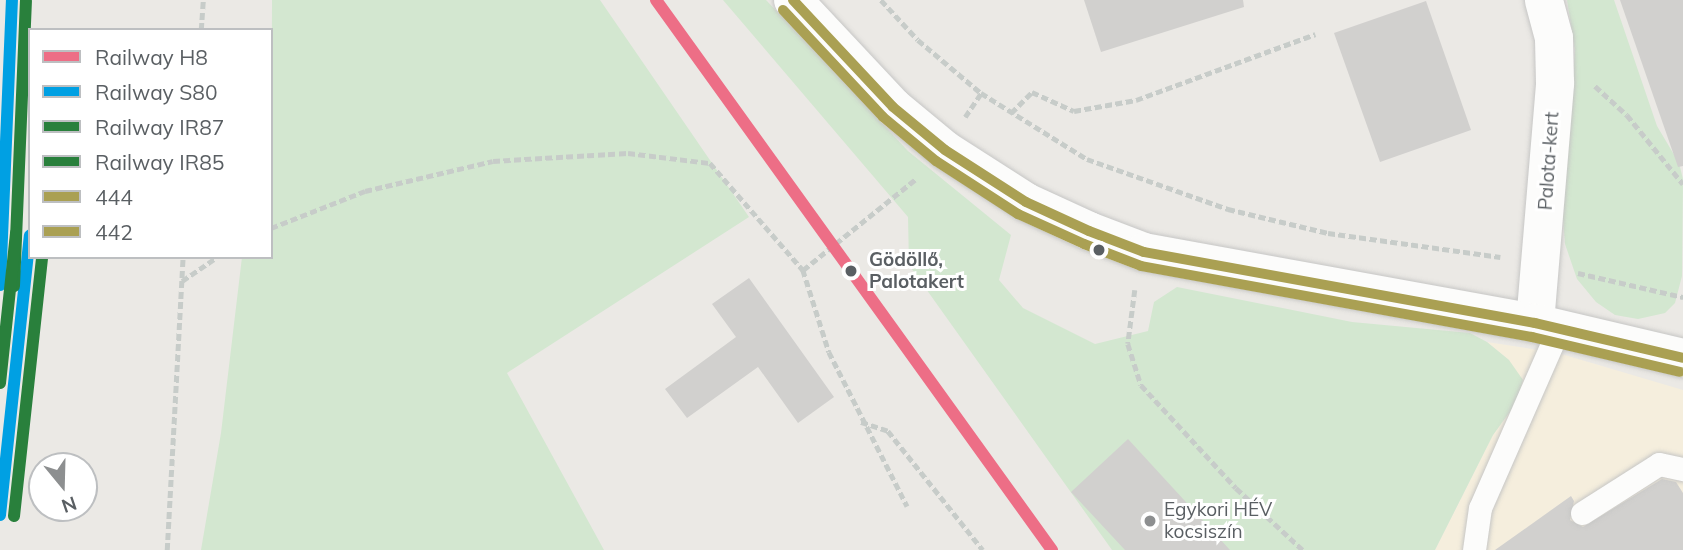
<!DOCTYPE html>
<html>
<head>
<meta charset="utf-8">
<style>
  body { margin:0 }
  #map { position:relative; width:1683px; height:550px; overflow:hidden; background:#ebe9e5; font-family:Mulish,sans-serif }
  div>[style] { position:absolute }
  .commercial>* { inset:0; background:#f5eedd }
  .green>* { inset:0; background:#d3e7d0 }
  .building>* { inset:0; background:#d1d0ce }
  .path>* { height:4.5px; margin-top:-2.25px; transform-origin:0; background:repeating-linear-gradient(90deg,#c7ccc9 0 7px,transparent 0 10.5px) }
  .roads { filter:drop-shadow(0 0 2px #c6c6c5) drop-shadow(0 0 2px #c6c6c5) }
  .lane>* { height:23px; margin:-11.5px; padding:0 11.5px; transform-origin:11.5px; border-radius:11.5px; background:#fcfcfb }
  .street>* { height:38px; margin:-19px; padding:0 19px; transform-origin:19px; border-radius:19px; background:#fcfcfb }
  .secondary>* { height:38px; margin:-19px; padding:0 19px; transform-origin:19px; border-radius:19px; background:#fcfcfb }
  .bus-1>* { height:10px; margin:-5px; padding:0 5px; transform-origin:5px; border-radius:5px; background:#aaa053 }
  .bus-2>* { height:10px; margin:-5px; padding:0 5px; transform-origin:5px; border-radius:5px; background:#aaa053 }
  .rail-1>* { height:12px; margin:-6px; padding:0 6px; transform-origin:6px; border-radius:6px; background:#ed6e86 }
  .rail-2>* { height:12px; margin:-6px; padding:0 6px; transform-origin:6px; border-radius:6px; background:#00a0e3 }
  .rail-3>* { height:12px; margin:-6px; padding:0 6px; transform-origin:6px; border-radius:6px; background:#29803c }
  .rail-4>* { height:12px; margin:-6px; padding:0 6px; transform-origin:6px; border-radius:6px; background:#29803c }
  .dots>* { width:19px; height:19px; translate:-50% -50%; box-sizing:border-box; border:4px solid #fff; border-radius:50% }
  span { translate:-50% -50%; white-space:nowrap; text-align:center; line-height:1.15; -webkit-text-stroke:6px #fff; paint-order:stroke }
  .street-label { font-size:19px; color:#5a5f63 }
  .stop-label { font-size:19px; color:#5a5f63; font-weight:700 }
  .left { translate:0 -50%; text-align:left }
  .poi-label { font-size:19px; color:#5a5f63 }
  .legend { position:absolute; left:28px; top:28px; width:245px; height:231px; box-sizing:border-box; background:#fff; border:2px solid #bdbfc1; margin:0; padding:9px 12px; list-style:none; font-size:21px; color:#5a5f63 }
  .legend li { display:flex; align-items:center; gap:14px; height:35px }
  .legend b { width:35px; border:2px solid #bdbfc1 }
  .north { position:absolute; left:28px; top:452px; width:70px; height:70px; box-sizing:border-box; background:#fff; border:2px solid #bdbfc1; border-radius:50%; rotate:161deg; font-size:19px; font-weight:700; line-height:28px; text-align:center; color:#5a5f63 }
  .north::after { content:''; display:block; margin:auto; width:24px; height:32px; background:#8d8f90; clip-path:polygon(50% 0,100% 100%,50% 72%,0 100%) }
</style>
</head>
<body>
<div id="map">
  <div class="commercial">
    <i style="clip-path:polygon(1487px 342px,1558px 353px,1683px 390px,1683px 550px,1435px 550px,1493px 435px,1516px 402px,1509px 360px)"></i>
  </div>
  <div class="green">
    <i style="clip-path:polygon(272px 0,600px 0,749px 217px,507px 373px,604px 550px,201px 550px,221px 433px,242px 257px,271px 257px)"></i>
    <i style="clip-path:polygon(723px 0,766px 0,908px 151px,1011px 235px,999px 280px,1023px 308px,1095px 344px,1148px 331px,1154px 302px,1177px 287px,1352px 322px,1470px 333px,1487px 342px,1509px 360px,1523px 380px,1517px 402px,1493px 435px,1435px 550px,1112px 550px,909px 265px,908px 217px)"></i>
    <i style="clip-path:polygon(1567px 0,1614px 0,1657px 126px,1679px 163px,1683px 179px,1682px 276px,1675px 303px,1665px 313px,1638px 319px,1615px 315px,1596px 302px,1577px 279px,1565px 244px,1563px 218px,1575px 50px)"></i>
  </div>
  <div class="building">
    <i style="clip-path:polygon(1084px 0,1243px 0,1244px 7px,1101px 52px)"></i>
    <i style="clip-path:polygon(1620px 0,1683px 0,1683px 166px,1678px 167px)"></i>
    <i style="clip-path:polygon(1426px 1px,1471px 130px,1380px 162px,1334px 33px)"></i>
    <i style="clip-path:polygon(749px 278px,834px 397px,798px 423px,758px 367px,687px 418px,665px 389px,736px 337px,712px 304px)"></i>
    <i style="clip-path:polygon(1128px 439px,1230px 550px,1125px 550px,1071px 492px)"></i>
    <i style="clip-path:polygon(1662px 479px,1676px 482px,1683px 493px,1683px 550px,1495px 550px,1571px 496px,1574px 501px,1570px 520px,1583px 527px)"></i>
  </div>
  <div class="path">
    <i style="left:881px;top:0;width:54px;rotate:47.2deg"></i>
    <i style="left:918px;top:40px;width:82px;rotate:40.1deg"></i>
    <i style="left:981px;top:93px;width:125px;rotate:31.9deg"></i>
    <i style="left:1087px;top:159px;width:150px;rotate:19.5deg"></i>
    <i style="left:1228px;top:209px;width:103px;rotate:13.5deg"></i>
    <i style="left:1328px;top:233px;width:174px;rotate:7.9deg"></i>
    <i style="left:201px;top:30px;width:30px;rotate:-86deg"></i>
    <i style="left:1595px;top:86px;width:43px;rotate:42.2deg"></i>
    <i style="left:1627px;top:115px;width:89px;rotate:50.9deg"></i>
    <i style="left:1011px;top:113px;width:30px;rotate:-45deg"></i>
    <i style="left:1032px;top:92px;width:46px;rotate:24.3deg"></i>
    <i style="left:1074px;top:111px;width:63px;rotate:-10.1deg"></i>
    <i style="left:1136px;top:100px;width:191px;rotate:-20.2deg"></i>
    <i style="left:965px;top:117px;width:29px;rotate:-56deg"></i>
    <i style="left:271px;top:228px;width:101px;rotate:-21.5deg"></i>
    <i style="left:365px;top:191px;width:131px;rotate:-13.2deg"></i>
    <i style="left:493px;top:161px;width:135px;rotate:-3.4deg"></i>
    <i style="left:628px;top:153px;width:83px;rotate:7deg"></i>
    <i style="left:710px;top:163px;width:142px;rotate:49deg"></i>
    <i style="left:803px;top:270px;width:86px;rotate:72.4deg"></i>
    <i style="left:829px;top:352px;width:173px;rotate:63.1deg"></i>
    <i style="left:803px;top:270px;width:146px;rotate:-38.9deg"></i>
    <i style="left:1578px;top:273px;width:108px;rotate:12.9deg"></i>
    <i style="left:182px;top:281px;width:42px;rotate:-34.4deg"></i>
    <i style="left:1135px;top:290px;width:54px;rotate:97.4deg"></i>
    <i style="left:1128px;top:344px;width:43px;rotate:72.4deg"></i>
    <i style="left:1141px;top:385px;width:140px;rotate:47.3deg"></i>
    <i style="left:1236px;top:488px;width:91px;rotate:42.8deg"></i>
    <i style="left:861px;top:422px;width:28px;rotate:18deg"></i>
    <i style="left:888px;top:431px;width:152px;rotate:51.4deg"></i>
    <i style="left:167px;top:550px;width:293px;rotate:-86.9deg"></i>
  </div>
  <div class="roads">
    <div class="lane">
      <i style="left:1582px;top:513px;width:91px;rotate:-32.5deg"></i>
      <i style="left:1659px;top:464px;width:25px;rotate:12deg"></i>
      <i style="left:1474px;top:550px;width:42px;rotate:-81.9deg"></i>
      <i style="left:1480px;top:508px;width:197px;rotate:-66.3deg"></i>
    </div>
    <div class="street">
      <i style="left:1535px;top:323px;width:241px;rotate:-85.2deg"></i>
      <i style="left:1555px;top:83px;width:45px;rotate:-91.3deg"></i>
      <i style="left:1554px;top:38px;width:39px;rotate:-105deg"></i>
    </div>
    <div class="secondary">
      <i style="left:793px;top:0;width:146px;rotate:46.9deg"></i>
      <i style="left:893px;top:107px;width:67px;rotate:39.6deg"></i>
      <i style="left:945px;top:150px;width:96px;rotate:32.7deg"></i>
      <i style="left:1026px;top:202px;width:69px;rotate:24.7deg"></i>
      <i style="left:1089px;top:231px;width:59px;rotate:20.9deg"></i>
      <i style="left:1144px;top:252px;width:397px;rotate:10.3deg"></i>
      <i style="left:1535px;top:323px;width:152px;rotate:13.3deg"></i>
    </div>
  </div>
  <div class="bus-1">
    <i style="left:793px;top:0;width:146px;rotate:46.9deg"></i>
    <i style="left:893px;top:107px;width:67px;rotate:39.6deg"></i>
    <i style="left:945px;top:150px;width:96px;rotate:32.7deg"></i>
    <i style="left:1026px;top:202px;width:69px;rotate:24.7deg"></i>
    <i style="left:1089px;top:231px;width:59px;rotate:20.9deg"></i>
    <i style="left:1144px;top:252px;width:397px;rotate:10.3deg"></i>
    <i style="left:1535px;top:323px;width:152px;rotate:13.3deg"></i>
  </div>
  <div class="bus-2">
    <i style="left:783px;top:10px;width:146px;rotate:46.9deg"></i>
    <i style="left:883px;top:117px;width:69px;rotate:39.7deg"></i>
    <i style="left:936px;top:161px;width:98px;rotate:32.9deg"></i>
    <i style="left:1018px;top:214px;width:72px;rotate:24.4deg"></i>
    <i style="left:1084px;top:244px;width:61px;rotate:21.1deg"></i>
    <i style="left:1141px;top:266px;width:397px;rotate:10.3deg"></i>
    <i style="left:1532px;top:337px;width:152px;rotate:13.3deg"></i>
  </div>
  <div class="rail-1">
    <i style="left:656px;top:0;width:678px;rotate:54.25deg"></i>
  </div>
  <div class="rail-2">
    <i style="left:0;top:285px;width:285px;rotate:-87.6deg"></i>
    <i style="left:0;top:515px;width:281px;rotate:-83.9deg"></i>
  </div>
  <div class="rail-3">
    <i style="left:14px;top:286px;width:285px;rotate:-87.6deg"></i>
    <i style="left:14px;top:516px;width:261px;rotate:-83.8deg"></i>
  </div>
  <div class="rail-4">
    <i style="left:0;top:383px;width:151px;rotate:-83.9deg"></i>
  </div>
  <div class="dots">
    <i style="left:1099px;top:250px;background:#5a5f63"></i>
    <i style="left:851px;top:271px;background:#5a5f63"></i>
    <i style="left:1150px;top:521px;background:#8d8f90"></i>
  </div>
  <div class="street-label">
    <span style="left:1549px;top:161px;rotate:-86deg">Palota-kert</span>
  </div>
  <div class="stop-label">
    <span class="left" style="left:869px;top:271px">Gödöllő,<br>Palotakert</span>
  </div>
  <div class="poi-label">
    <span class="left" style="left:1164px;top:521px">Egykori HÉV<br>kocsiszín</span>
  </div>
  <ul class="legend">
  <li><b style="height:9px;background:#ed6e86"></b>Railway H8</li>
  <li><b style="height:9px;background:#00a0e3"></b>Railway S80</li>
  <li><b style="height:9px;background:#29803c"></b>Railway IR87</li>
  <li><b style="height:9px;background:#29803c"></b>Railway IR85</li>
  <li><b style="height:9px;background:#aaa053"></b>444</li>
  <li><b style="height:9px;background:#aaa053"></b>442</li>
  </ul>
  <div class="north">N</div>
</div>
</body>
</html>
